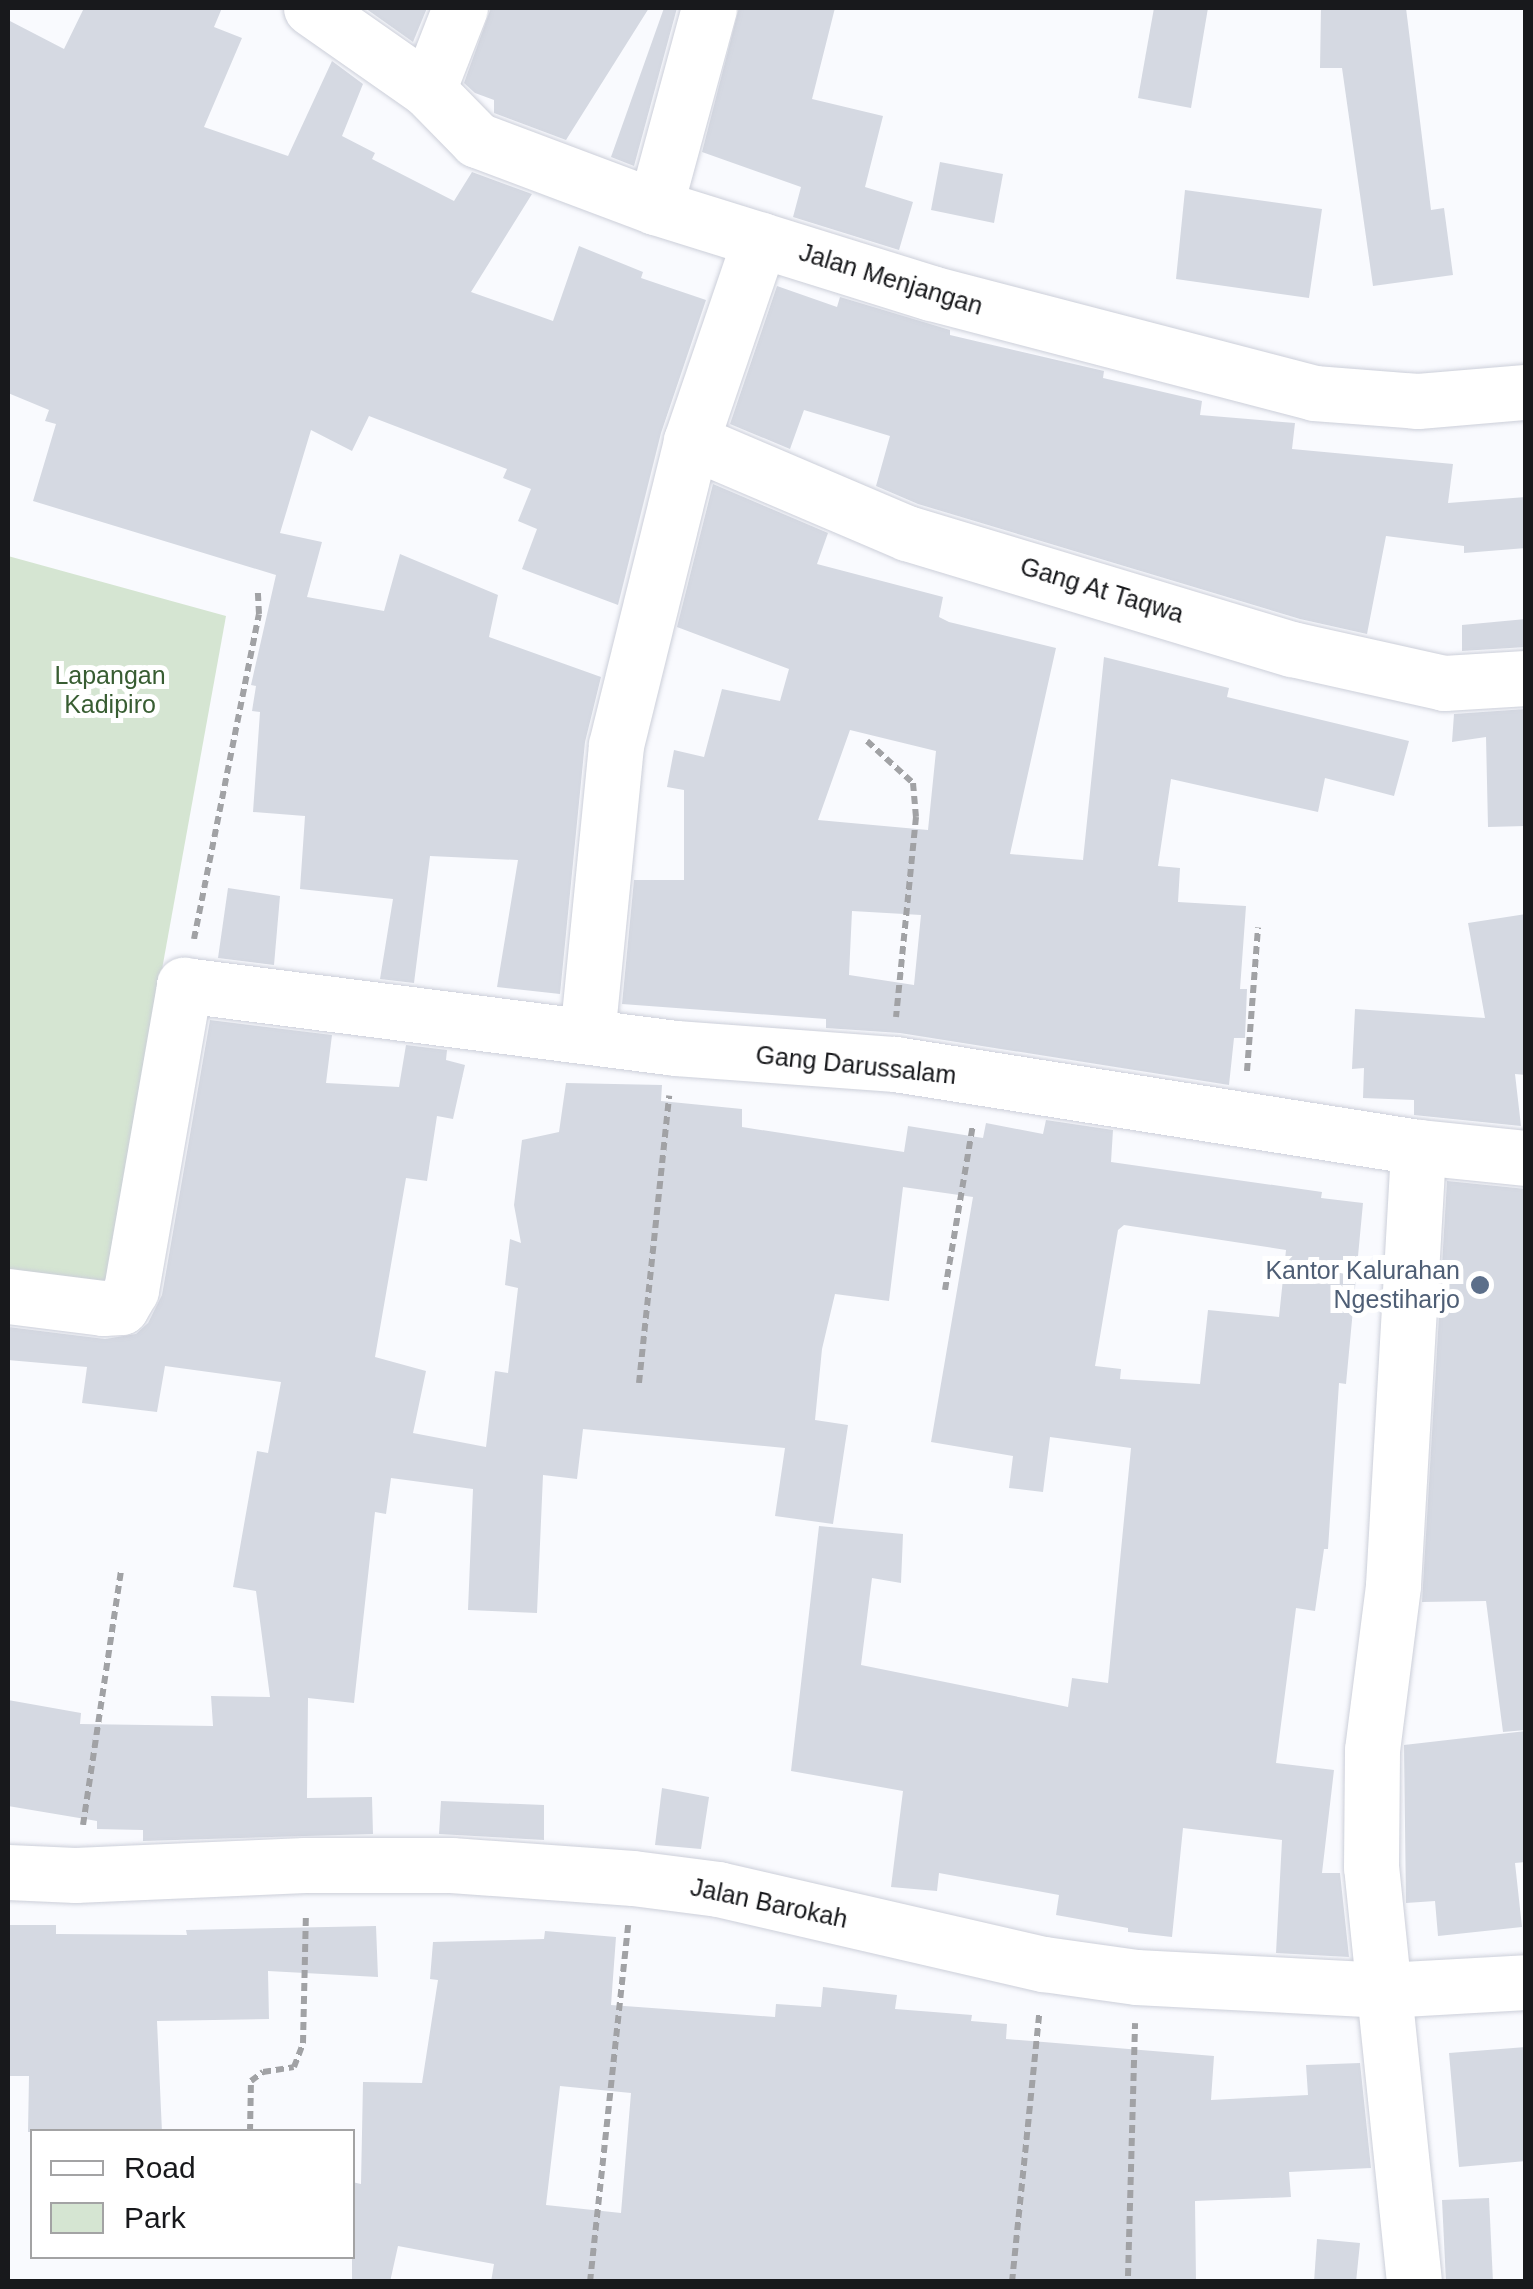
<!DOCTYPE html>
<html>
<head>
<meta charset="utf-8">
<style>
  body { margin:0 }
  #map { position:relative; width:1533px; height:2289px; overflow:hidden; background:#f9fafe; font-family:Helvetica,sans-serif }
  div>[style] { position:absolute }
  .green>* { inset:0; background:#d5e5d2 }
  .building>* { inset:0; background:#d5d9e2 }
  .path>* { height:6px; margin-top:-3px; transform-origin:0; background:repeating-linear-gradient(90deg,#a1a2a5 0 8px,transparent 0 13px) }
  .roads { filter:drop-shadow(0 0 2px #cccfd9) drop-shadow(0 0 2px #cccfd9) }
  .minor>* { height:55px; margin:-27.5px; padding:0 27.5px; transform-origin:27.5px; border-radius:27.5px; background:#fff }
  .dots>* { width:28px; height:28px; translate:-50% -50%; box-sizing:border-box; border:5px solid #fff; border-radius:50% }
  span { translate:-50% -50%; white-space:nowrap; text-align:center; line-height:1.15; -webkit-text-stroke:10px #fff; paint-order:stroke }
  .street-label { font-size:25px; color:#18191c }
  .park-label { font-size:25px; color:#385d32 }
  .service-label { font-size:25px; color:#4e5e75 }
  .right { translate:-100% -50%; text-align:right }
  .frame { position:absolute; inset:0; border:10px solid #18191c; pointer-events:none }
  .legend { position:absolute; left:30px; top:2129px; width:325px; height:130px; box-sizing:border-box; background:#fff; border:2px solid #a3a3a4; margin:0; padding:12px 18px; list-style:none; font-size:30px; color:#18191c }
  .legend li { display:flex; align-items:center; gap:20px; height:50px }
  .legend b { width:50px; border:2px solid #a3a3a4 }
</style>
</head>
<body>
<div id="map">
  <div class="green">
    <i style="clip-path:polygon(8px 556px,226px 616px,105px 1284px,8px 1272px)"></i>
  </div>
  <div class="building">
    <i style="clip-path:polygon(84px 8px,222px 8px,214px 27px,242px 38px,204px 127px,288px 156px,332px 61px,363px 84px,342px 136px,375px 153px,372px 159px,454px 201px,472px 172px,532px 194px,471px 292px,553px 321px,579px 246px,643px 272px,641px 278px,706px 300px,661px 433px,618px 605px,522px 569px,537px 529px,518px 521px,531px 489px,503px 478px,507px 469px,369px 416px,352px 451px,311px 430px,280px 533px,322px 542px,307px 597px,384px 611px,400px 554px,498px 595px,489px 637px,601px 677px,585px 742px,560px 994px,497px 987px,518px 860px,430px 856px,414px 983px,380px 979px,393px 899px,300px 889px,305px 816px,253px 812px,260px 712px,252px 711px,256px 686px,251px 685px,276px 575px,33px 501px,56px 424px,45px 421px,49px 410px,8px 393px,8px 20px,64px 49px)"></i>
    <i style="clip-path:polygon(365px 8px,427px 8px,413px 42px)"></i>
    <i style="clip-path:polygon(491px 8px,649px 8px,566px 140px,494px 113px,494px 100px,475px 93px,464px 83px)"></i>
    <i style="clip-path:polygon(664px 8px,677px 8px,634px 166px,611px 157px)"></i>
    <i style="clip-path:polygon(739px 8px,835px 8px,812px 99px,883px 116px,865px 187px,913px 202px,899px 250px,793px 217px,801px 187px,702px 152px)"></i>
    <i style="clip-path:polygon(1154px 8px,1208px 8px,1191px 108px,1138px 98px)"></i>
    <i style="clip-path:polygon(1321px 8px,1406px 8px,1431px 210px,1444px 208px,1453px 275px,1373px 286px,1342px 68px,1320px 68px)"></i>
    <i style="clip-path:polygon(940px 162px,1003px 174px,994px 223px,931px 210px)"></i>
    <i style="clip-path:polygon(1185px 190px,1322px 209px,1309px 298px,1176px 279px)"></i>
    <i style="clip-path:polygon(777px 286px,837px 307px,840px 297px,950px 330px,950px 335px,1104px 371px,1103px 378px,1202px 401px,1200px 415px,1295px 423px,1292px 449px,1453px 464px,1448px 503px,1526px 497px,1526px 548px,1464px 553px,1464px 546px,1386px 536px,1367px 634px,1300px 619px,918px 504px,876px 486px,890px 436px,804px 410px,790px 449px,730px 424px)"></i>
    <i style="clip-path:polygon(evenodd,713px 484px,828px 533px,817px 564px,943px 597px,939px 617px,949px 622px,1056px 648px,1010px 854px,1083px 860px,1104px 657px,1229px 688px,1227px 697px,1409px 741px,1394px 796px,1325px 778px,1318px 812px,1171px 779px,1158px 866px,1180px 868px,1178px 902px,1246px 906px,1240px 989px,1247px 989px,1245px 1038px,1234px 1038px,1229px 1085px,900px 1033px,826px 1028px,826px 1019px,622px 1004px,634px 880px,684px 880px,684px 790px,667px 787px,674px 750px,704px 757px,722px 689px,780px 701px,789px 669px,677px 627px,713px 484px,850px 730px,936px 751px,928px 830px,818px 820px,850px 730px,713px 484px,852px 911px,921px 915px,914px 985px,849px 975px,852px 911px)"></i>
    <i style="clip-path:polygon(1526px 619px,1526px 647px,1462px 651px,1462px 625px)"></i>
    <i style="clip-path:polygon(1526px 709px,1526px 826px,1488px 827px,1486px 737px,1452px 742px,1454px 714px)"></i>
    <i style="clip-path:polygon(228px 888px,280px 896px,274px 965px,218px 958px)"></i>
    <i style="clip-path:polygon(1526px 914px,1526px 1075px,1515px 1074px,1521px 1126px,1414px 1115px,1414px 1100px,1363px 1098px,1364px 1068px,1352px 1069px,1355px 1009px,1485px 1018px,1468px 923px)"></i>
    <i style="clip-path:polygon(evenodd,210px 1020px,332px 1035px,326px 1083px,399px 1087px,406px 1045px,447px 1050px,446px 1060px,465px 1065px,453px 1119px,437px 1116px,427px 1181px,406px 1178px,375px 1357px,426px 1371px,413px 1433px,486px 1447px,495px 1371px,508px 1373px,518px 1288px,505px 1285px,510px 1239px,521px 1243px,514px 1205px,522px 1140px,559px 1132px,566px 1083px,662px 1085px,661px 1101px,742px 1109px,742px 1127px,904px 1152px,908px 1126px,983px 1138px,986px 1123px,1043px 1134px,1046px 1120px,1113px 1130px,1111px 1162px,1322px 1192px,1321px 1198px,1363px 1203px,1346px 1384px,1339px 1383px,1328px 1549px,1324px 1549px,1315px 1611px,1296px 1608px,1276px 1763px,1334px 1770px,1322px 1873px,1340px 1873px,1349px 1957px,1276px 1953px,1282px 1840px,1183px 1828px,1172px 1937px,1128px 1932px,1128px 1928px,1056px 1915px,1059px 1895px,939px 1873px,937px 1891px,891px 1887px,903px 1791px,791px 1771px,819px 1526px,903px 1534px,901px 1583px,872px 1578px,861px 1665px,1068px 1707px,1072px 1678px,1108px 1683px,1131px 1448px,1050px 1437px,1043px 1492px,1009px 1488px,1013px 1456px,931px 1442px,973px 1197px,903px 1187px,889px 1301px,835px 1294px,822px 1349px,815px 1420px,848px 1425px,833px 1524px,775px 1516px,785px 1448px,583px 1429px,577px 1479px,543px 1475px,537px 1613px,468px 1610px,473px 1489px,391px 1478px,386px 1514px,375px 1512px,354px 1703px,308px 1698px,307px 1798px,372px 1797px,373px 1834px,143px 1841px,143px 1830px,97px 1829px,97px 1821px,8px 1806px,8px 1700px,81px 1713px,80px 1724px,213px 1726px,211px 1696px,270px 1697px,256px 1591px,233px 1587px,257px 1451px,268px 1453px,281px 1382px,165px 1366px,157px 1412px,82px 1403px,87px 1367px,8px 1360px,8px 1327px,105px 1339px,136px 1334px,148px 1323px,162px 1295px,210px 1020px,1124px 1225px,1286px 1250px,1279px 1317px,1208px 1310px,1200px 1384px,1120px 1379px,1121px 1369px,1095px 1366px,1118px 1230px,1124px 1225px)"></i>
    <i style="clip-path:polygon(1447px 1181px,1526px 1189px,1526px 1730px,1503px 1732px,1486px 1601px,1422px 1602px)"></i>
    <i style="clip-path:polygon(1526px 1731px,1526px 1862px,1515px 1863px,1522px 1927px,1438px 1936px,1435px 1901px,1406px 1903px,1404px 1745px)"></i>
    <i style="clip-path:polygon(662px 1788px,709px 1797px,701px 1849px,655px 1845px)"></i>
    <i style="clip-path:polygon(441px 1801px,544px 1805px,544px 1840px,439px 1834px)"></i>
    <i style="clip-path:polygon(8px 1925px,56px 1925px,56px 1934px,187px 1935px,186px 1930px,376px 1926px,378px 1977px,268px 1971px,269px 2019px,157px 2021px,162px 2132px,28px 2132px,29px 2076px,8px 2076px)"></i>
    <i style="clip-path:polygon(evenodd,545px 1931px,616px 1937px,611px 2005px,775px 2017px,776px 2004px,821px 2007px,823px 1987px,897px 1995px,895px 2009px,972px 2015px,971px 2021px,1007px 2024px,1006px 2039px,1214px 2056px,1211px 2100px,1308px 2095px,1306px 2065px,1360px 2063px,1371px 2168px,1289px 2172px,1291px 2197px,1195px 2201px,1196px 2282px,491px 2282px,494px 2264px,398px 2246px,390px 2282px,352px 2282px,352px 2182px,361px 2184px,363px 2082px,422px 2083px,438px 1980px,430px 1979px,433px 1942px,544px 1939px,545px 1931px,560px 2086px,631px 2093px,621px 2213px,546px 2205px,560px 2086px)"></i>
    <i style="clip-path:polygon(1526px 2047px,1526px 2161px,1459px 2167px,1449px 2053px)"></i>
    <i style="clip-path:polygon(1489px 2198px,1493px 2282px,1446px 2282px,1442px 2200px)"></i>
    <i style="clip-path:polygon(1317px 2239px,1360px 2243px,1356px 2282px,1314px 2282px)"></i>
  </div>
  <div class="path">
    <i style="left:867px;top:741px;width:62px;rotate:42.4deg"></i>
    <i style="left:913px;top:783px;width:34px;rotate:85deg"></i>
    <i style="left:916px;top:817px;width:201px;rotate:95.7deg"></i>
    <i style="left:194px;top:939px;width:331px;rotate:-78.7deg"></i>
    <i style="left:259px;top:614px;width:22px;rotate:-93deg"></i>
    <i style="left:1247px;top:1071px;width:144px;rotate:-85.6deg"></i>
    <i style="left:945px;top:1290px;width:168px;rotate:-80.4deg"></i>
    <i style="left:639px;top:1383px;width:289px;rotate:-84deg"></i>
    <i style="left:83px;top:1825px;width:256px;rotate:-81.5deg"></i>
    <i style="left:250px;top:2132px;width:51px;rotate:-88.9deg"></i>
    <i style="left:251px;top:2081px;width:15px;rotate:-37deg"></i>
    <i style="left:263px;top:2072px;width:31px;rotate:-9deg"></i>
    <i style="left:294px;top:2067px;width:26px;rotate:-69deg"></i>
    <i style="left:303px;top:2043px;width:130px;rotate:-88.7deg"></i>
    <i style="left:1128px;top:2276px;width:253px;rotate:-88.4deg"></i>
    <i style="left:590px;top:2282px;width:359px;rotate:-83.9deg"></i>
    <i style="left:1012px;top:2282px;width:269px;rotate:-84.2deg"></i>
  </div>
  <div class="roads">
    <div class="minor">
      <i style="left:311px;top:8px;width:143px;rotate:35deg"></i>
      <i style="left:428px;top:90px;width:70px;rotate:45.6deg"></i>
      <i style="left:477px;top:140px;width:190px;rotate:20.6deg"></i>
      <i style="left:655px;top:207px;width:289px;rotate:17.3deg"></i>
      <i style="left:931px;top:293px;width:396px;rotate:14.6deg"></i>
      <i style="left:1314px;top:393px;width:104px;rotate:4.4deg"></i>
      <i style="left:1418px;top:401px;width:108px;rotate:-4.8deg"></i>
      <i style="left:428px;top:90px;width:88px;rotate:-68.7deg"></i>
      <i style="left:655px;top:207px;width:206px;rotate:-74.8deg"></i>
      <i style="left:691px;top:441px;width:235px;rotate:23.1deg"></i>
      <i style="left:907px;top:533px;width:402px;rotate:16.8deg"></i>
      <i style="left:1292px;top:649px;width:156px;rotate:12.6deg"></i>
      <i style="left:1444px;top:683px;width:82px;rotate:-3.5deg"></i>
      <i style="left:587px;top:1036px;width:292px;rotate:-84.3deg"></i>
      <i style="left:616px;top:745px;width:313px;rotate:-76.1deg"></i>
      <i style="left:691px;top:441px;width:213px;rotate:-71.1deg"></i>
      <i style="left:8px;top:1296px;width:96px;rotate:7.2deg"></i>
      <i style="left:103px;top:1308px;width:18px;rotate:-3deg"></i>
      <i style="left:121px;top:1307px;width:20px;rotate:-60deg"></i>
      <i style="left:131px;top:1290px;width:310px;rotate:-80.1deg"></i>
      <i style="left:184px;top:985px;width:496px;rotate:7.3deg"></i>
      <i style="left:676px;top:1048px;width:220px;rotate:4.2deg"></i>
      <i style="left:895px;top:1064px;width:530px;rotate:9.02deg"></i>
      <i style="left:1418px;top:1147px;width:109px;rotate:5.8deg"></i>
      <i style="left:8px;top:1872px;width:67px;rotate:2.6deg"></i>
      <i style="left:75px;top:1875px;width:230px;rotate:-2.5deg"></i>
      <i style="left:305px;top:1865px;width:146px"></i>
      <i style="left:451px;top:1865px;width:182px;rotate:4.1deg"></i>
      <i style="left:633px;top:1878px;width:86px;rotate:7.4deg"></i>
      <i style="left:718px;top:1889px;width:335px;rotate:13deg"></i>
      <i style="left:1044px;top:1964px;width:93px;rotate:8deg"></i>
      <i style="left:1136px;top:1977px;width:249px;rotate:3deg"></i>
      <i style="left:1385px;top:1990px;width:141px;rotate:-3.2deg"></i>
      <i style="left:1414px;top:2282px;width:417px;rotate:-95.9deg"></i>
      <i style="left:1371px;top:1867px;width:117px;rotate:-89.5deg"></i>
      <i style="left:1372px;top:1750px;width:166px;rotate:-82.7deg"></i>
      <i style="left:1393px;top:1585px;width:439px;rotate:-86.7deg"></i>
    </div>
  </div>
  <div class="dots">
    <i style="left:1480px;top:1285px;background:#5c6f8a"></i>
  </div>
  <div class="street-label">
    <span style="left:891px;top:279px;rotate:17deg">Jalan Menjangan</span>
    <span style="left:1102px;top:590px;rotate:17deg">Gang At Taqwa</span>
    <span style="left:856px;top:1065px;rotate:6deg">Gang Darussalam</span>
    <span style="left:769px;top:1903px;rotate:12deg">Jalan Barokah</span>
  </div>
  <div class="park-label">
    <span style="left:110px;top:690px">Lapangan<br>Kadipiro</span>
  </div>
  <div class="service-label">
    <span class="right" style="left:1460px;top:1285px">Kantor Kalurahan<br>Ngestiharjo</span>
  </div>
  <div class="frame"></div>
  <ul class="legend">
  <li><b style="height:12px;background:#fff"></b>Road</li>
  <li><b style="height:28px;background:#d5e5d2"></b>Park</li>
  </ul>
</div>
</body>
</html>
